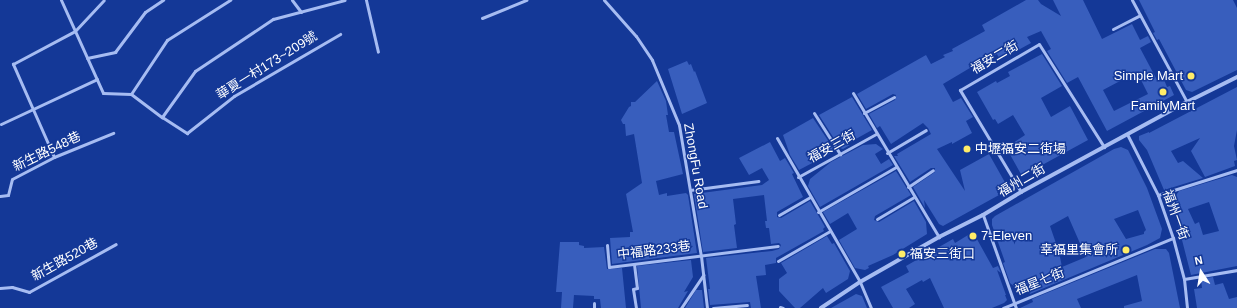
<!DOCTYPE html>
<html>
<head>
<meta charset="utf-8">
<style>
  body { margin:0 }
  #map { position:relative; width:1237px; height:308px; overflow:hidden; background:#143897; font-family:Helvetica,"Noto Sans TC",sans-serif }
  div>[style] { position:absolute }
  .building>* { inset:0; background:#385ebd }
  .service>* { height:3px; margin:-1.5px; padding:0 1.5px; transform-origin:1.5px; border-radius:1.5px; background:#a6bcf2 }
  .minor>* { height:4px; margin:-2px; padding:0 2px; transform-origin:2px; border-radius:2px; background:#a6bcf2 }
  .dots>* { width:11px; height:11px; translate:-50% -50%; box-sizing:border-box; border:2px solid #143897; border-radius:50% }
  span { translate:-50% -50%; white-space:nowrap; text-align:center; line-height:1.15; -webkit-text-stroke:3px #143897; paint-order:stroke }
  .street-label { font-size:13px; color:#fff }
  .poi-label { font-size:13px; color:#fff }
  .right { translate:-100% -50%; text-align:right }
  .left { translate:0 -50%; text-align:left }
  .north { position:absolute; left:1181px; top:252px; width:40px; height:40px; -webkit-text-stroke:3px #143897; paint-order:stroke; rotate:348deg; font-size:11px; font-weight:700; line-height:16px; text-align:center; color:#fff }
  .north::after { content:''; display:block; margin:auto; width:14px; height:18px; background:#fff; clip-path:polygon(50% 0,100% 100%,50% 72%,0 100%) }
</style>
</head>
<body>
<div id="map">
  <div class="building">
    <i style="clip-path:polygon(evenodd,1026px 0,1038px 0,1041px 4px,1061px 16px,1053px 0,1083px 0,1102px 39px,1132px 24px,1140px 40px,1148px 36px,1151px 42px,1140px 48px,1157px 80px,1163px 77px,1167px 87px,1170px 86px,1174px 95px,1107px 131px,1078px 77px,1067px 83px,1047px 51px,1051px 49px,1041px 31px,1027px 37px,1031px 43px,1000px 60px,997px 54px,980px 62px,943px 84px,953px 102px,961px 98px,973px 117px,966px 121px,972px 133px,952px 144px,952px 142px,937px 149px,965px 191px,960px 170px,989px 154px,1007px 186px,997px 192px,999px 195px,943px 226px,939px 224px,924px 200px,925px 208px,913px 187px,935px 172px,935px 168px,931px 168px,910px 182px,894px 156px,898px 156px,897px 154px,931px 134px,928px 128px,923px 123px,891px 144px,880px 126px,877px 128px,869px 114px,895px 100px,896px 95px,893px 94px,866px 109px,857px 94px,926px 55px,931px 64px,945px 57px,943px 55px,953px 51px,952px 49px,985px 31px,982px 25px,1026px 0,1137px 72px,1148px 94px,1114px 111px,1103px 90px,1137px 72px)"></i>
    <i style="clip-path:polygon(1139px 0,1233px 0,1237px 8px,1237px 70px,1192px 92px,1186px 90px,1159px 39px,1157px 40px,1153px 33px,1155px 32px)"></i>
    <i style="clip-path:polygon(1042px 54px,1062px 86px,1041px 98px,1051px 117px,1070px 106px,1088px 140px,1022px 176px,1008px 151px,1012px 149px,1010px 145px,1025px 135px,1013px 115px,998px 124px,995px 119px,993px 120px,977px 92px,996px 81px,997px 83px,1010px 76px,1008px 72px)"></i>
    <i style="clip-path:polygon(687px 61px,689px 65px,691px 64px,694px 72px,695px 71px,707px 103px,682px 114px,668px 69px)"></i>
    <i style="clip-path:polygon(657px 81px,666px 101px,668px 115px,666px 115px,669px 132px,674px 132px,683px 174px,656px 181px,659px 195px,667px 193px,667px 196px,686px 193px,688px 195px,697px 253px,612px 264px,610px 238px,630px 237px,630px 232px,633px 232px,626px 194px,642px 183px,634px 134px,626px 136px,625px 124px,623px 124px,621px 120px,629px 107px,631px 106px,631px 102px,635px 102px)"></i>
    <i style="clip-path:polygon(1237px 87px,1237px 130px,1234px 146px,1237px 160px,1234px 161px,1235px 166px,1205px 177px,1191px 151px,1200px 138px,1171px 151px,1178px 163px,1183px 161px,1203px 178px,1164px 190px,1147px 150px,1139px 140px,1139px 136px,1149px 132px,1149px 133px)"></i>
    <i style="clip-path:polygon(852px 97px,872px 130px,845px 145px,850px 145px,843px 149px,840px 148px,819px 115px)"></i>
    <i style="clip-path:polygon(813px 118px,835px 151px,799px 170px,790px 155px,783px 135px)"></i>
    <i style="clip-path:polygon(770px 142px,780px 161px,785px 158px,794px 173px,792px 174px,803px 197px,777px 212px,777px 217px,781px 218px,810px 201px,825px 227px,823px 229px,824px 231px,776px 258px,776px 263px,765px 265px,766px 275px,756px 276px,761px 308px,751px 308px,750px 302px,710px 305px,708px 289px,710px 289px,706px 258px,772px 251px,779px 249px,781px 245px,779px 243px,771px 244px,769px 228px,766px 228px,765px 221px,767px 221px,764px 195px,733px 199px,736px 224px,734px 225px,737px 248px,703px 252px,694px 194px,762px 185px,769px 180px,762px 168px,749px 175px,739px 158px)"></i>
    <i style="clip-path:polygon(876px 144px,883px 149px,875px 154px,881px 164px,889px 159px,893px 165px,820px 207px,808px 186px,810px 179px,831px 162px,863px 145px)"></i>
    <i style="clip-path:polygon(evenodd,1121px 147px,1128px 150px,1147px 188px,1162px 229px,1160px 238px,1147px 245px,1030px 294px,1026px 286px,1017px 289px,1010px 283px,1003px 263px,1005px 262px,992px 225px,992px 219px,995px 216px,1114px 149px,1121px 147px,1138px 210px,1146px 230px,1144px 232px,1144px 234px,1126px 239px,1114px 219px,1138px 210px,1121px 147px,1068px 216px,1086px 257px,1062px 267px,1059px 252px,1050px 226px,1068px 216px)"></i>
    <i style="clip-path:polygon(896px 171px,911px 195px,875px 216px,874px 220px,879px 222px,914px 201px,926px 222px,927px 234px,893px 255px,868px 266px,869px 268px,865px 270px,855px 268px,839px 240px,857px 229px,848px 213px,830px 224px,823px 212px)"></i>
    <i style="clip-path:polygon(evenodd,1232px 175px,1237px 177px,1237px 266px,1191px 275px,1172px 201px,1179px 191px,1232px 175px,1209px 202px,1219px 231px,1203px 235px,1199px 222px,1195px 224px,1194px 222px,1188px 209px,1209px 202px)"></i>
    <i style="clip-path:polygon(973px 232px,993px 268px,998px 266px,1001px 273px,997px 270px,1006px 295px,1005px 295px,1007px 300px,1004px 303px,992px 308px,944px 308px,930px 278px,923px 282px,922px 280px,906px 289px,915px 304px,909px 308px,893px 308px,881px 287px,909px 272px,906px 266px,953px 239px,955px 243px)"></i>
    <i style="clip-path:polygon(827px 236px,832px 244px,834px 243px,850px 271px,848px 279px,826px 293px,823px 288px,800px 308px,795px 308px,779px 291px,779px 279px,787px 273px,781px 263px)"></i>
    <i style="clip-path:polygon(560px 242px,579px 242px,579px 245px,584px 246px,584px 248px,604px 247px,607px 269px,622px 268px,626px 308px,601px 308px,600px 299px,594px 299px,594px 296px,574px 295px,573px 308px,561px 308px,562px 292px,556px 292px)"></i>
    <i style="clip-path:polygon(1155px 249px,1166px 249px,1169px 253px,1180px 308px,1124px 308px,1124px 306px,1142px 301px,1137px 275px,1077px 299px,1081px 308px,1020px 308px,1033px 302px,1032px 299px)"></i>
    <i style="clip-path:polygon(691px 260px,693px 277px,684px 292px,688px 291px,678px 308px,641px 308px,637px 266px)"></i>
    <i style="clip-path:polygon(1213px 277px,1215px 285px,1223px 283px,1229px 299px,1237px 297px,1237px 308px,1197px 308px,1194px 289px,1202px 288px,1201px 279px)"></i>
    <i style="clip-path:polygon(696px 290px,702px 290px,704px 308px,685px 308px)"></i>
    <i style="clip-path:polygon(856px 294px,862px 296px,867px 308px,831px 308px)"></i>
  </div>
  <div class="service">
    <i style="left:61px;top:0;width:102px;rotate:65.7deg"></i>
    <i style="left:103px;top:93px;width:28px;rotate:2deg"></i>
    <i style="left:131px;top:94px;width:65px;rotate:-56.3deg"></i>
    <i style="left:167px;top:40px;width:75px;rotate:-32.4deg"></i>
    <i style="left:292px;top:0;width:15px;rotate:53deg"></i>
    <i style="left:366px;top:0;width:53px;rotate:77deg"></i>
    <i style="left:604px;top:0;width:48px;rotate:48.4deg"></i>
    <i style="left:636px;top:36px;width:29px;rotate:56deg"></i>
    <i style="left:652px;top:60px;width:70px;rotate:67.4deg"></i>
    <i style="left:679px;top:125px;width:133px;rotate:80.5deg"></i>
    <i style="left:701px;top:256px;width:52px;rotate:83.4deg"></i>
    <i style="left:1132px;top:0;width:116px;rotate:61.7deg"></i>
    <i style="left:482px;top:18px;width:48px;rotate:-22.2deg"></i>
    <i style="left:1113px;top:29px;width:30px;rotate:-27deg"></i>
    <i style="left:87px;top:58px;width:29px;rotate:-12deg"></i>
    <i style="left:115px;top:52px;width:50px;rotate:-53.1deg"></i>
    <i style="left:145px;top:12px;width:22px;rotate:-34deg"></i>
    <i style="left:853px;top:93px;width:168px;rotate:59.2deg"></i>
    <i style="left:131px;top:94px;width:39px;rotate:37deg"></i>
    <i style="left:162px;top:117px;width:30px;rotate:33deg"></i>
    <i style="left:187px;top:133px;width:60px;rotate:-38.2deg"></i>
    <i style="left:234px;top:96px;width:123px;rotate:-30.3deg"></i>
    <i style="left:814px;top:113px;width:49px;rotate:57.6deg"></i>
    <i style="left:864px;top:113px;width:34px;rotate:-28deg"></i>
    <i style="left:162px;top:117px;width:57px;rotate:-54.3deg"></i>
    <i style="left:195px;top:71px;width:94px;rotate:-33.7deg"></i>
    <i style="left:273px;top:19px;width:74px;rotate:-14.8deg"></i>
    <i style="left:1px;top:124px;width:106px;rotate:-25.1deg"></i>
    <i style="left:1127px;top:134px;width:68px;rotate:63.1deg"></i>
    <i style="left:1158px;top:195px;width:46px;rotate:70.8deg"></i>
    <i style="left:1173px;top:238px;width:42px;rotate:75deg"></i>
    <i style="left:1184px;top:279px;width:29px;rotate:84deg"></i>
    <i style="left:777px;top:138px;width:166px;rotate:60deg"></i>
    <i style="left:860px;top:282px;width:28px;rotate:67deg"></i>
    <i style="left:887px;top:153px;width:45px;rotate:-30.5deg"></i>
    <i style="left:54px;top:157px;width:102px;rotate:-113.8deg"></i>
    <i style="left:13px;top:64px;width:70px;rotate:-28deg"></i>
    <i style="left:75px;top:31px;width:42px;rotate:-46.9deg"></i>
    <i style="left:798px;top:177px;width:89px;rotate:-28.9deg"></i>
    <i style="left:908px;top:187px;width:30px;rotate:-34deg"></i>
    <i style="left:690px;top:190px;width:69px;rotate:-7.5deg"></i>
    <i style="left:1021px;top:192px;width:119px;rotate:-120.9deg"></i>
    <i style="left:960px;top:90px;width:91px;rotate:-30.2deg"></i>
    <i style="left:1039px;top:44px;width:122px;rotate:57.7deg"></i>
    <i style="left:1158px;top:195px;width:83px;rotate:-17.6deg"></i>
    <i style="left:0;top:196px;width:8px;rotate:-7deg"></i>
    <i style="left:8px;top:195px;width:16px;rotate:-76deg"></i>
    <i style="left:12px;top:179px;width:47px;rotate:-27.6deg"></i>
    <i style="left:54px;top:157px;width:64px;rotate:-22.1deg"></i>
    <i style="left:818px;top:212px;width:90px;rotate:-30deg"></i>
    <i style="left:779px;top:215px;width:36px;rotate:-30deg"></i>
    <i style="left:983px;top:215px;width:99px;rotate:70.5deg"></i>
    <i style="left:877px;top:219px;width:43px;rotate:-30.7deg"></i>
    <i style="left:607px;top:245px;width:22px;rotate:85deg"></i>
    <i style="left:609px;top:267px;width:170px;rotate:-7.1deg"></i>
    <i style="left:778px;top:261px;width:60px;rotate:-30deg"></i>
    <i style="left:634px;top:264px;width:24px;rotate:83deg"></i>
    <i style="left:637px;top:288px;width:4px;rotate:166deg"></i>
    <i style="left:633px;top:289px;width:19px;rotate:81deg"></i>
    <i style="left:1184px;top:279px;width:54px;rotate:-9.6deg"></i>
    <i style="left:0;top:288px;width:12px;rotate:-5deg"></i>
    <i style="left:12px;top:287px;width:18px;rotate:16deg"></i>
    <i style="left:29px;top:292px;width:99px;rotate:-28.9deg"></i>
    <i style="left:594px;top:303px;width:5px;rotate:90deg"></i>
    <i style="left:780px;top:307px;width:3px;rotate:18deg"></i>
    <i style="left:681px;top:308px;width:40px;rotate:-56deg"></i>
    <i style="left:713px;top:308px;width:34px;rotate:-5deg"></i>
    <i style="left:1003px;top:308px;width:184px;rotate:-22.4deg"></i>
  </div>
  <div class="minor">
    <i style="left:821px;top:308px;width:47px;rotate:-33.7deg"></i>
    <i style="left:860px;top:282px;width:91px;rotate:-29.7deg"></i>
    <i style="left:939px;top:237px;width:49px;rotate:-26.6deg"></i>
    <i style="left:983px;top:215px;width:44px;rotate:-31.2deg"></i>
    <i style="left:1021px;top:192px;width:189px;rotate:-28.5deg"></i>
    <i style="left:1187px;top:102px;width:56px;rotate:-26.6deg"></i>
  </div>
  <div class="dots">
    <i style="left:1191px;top:76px;background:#ffec68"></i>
    <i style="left:1163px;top:92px;background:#ffec68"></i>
    <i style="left:967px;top:149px;background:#ffec68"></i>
    <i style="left:973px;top:236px;background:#ffec68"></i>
    <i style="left:1126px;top:250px;background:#ffec68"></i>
    <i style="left:902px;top:254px;background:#ffec68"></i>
  </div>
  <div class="street-label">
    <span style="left:995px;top:58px;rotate:-30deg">福安二街</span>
    <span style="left:267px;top:66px;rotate:-32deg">華夏一村173~209號</span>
    <span style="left:832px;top:147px;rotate:-29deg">福安三街</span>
    <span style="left:47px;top:152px;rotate:-26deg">新生路548巷</span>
    <span style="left:695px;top:166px;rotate:80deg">ZhongFu Road</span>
    <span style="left:1022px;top:181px;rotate:-30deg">福州二街</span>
    <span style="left:1175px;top:215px;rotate:70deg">福州一街</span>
    <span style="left:654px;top:251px;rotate:-7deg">中福路233巷</span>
    <span style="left:65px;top:260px;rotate:-29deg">新生路520巷</span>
    <span style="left:1040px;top:282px;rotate:-22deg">福星七街</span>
  </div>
  <div class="poi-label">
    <span class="right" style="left:1183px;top:76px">Simple Mart</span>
    <span style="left:1163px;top:106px">FamilyMart</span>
    <span class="left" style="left:975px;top:149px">中壢福安二街場</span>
    <span class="left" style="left:981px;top:236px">7-Eleven</span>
    <span class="right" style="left:1118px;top:250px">幸福里集會所</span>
    <span class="left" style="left:910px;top:254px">福安三街口</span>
  </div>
  <div class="north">N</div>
</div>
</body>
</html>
